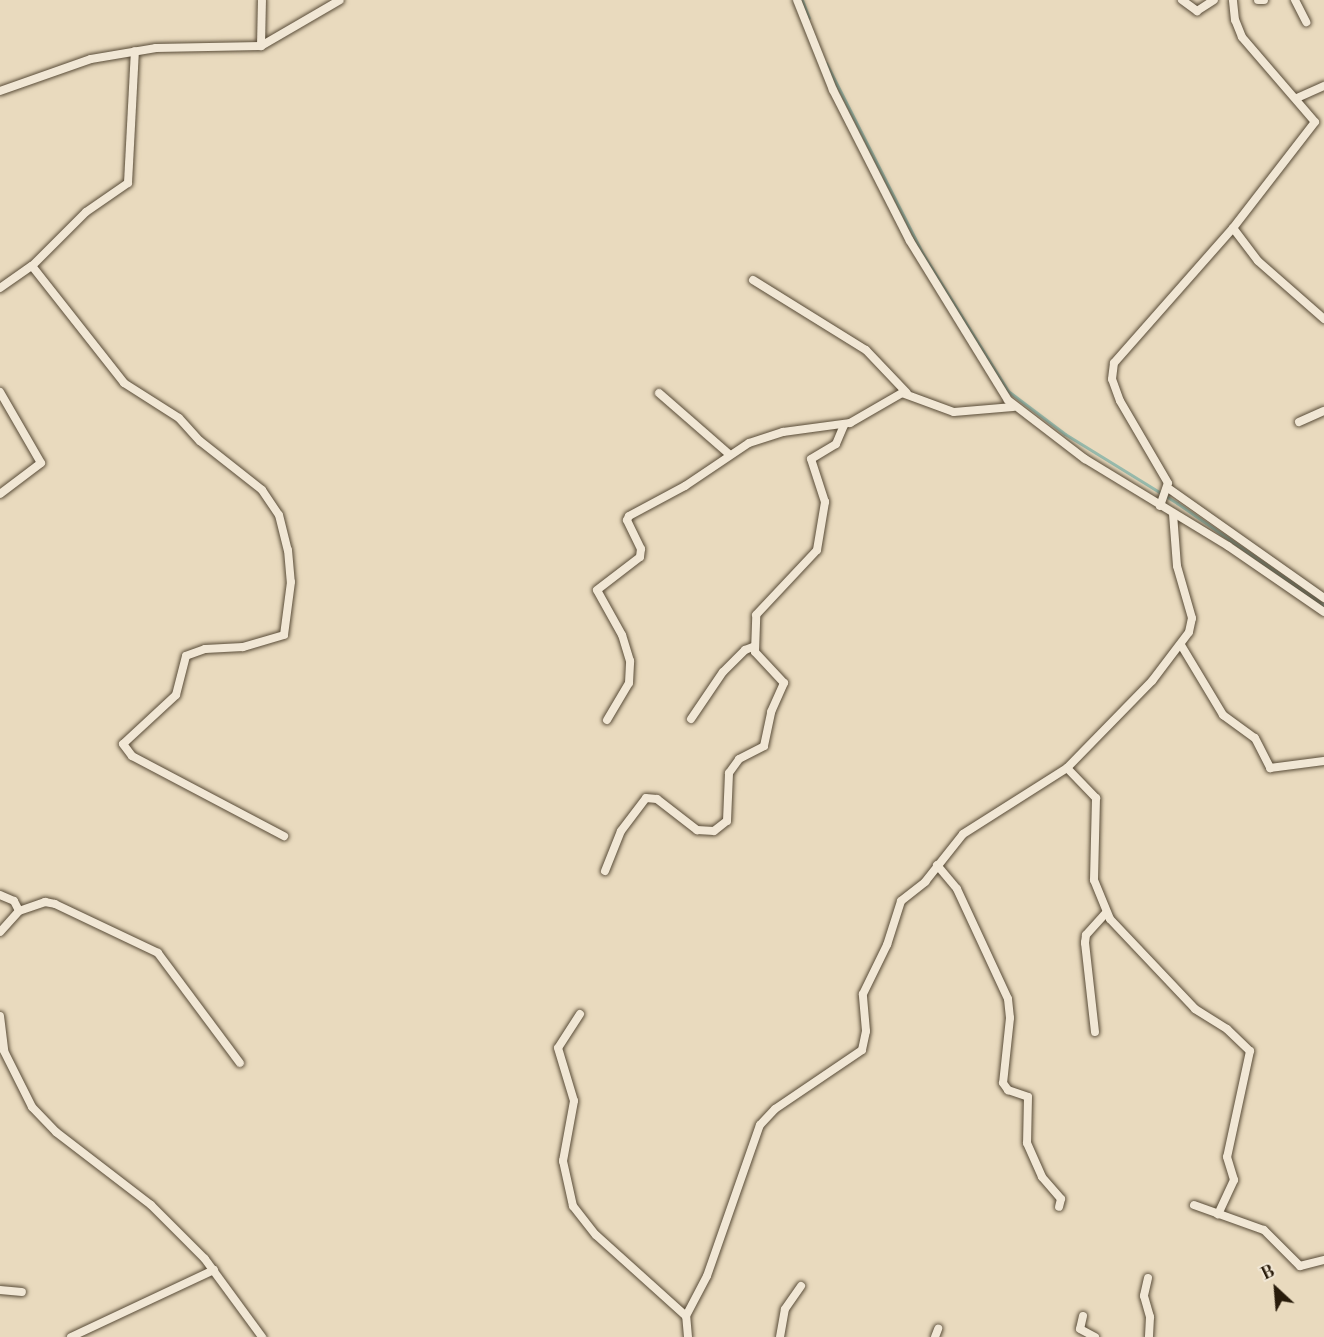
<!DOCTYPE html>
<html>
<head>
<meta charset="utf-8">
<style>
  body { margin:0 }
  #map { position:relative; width:1324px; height:1337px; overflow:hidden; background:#e9dabe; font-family:"Libre Bodoni",serif }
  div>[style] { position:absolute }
  .stream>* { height:3px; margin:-1.5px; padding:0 1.5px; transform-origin:1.5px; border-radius:1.5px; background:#98bbad }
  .roads { filter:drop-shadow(0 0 2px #584b37) drop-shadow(0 0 2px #584b37) }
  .minor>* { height:8px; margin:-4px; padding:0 4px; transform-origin:4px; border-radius:4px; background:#f1e7d5 }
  span { translate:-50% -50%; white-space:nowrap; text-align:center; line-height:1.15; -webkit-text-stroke:4.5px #f1e7d5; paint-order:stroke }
  .north { position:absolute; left:1246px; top:1259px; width:60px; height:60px; -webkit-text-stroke:4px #f1e7d5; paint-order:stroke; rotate:334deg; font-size:16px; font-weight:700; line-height:24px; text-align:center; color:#281b0a }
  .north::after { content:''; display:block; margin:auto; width:21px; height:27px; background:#281b0a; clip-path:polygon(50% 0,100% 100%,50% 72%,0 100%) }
</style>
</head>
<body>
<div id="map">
  <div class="stream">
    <i style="left:802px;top:0;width:19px;rotate:69deg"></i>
    <i style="left:826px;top:63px;width:214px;rotate:63.1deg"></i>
    <i style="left:923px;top:254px;width:161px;rotate:58.2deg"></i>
    <i style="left:1008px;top:391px;width:71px;rotate:37deg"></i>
    <i style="left:1065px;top:434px;width:132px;rotate:31.6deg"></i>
    <i style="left:1177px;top:503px;width:179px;rotate:34.8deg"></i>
  </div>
  <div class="roads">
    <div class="minor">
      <i style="left:797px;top:0;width:97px;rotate:68.2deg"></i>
      <i style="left:833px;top:90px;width:169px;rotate:63deg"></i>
      <i style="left:910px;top:241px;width:187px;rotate:58.4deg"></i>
      <i style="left:1008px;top:400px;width:97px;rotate:37.5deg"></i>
      <i style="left:1085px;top:459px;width:167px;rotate:31.3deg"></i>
      <i style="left:1228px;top:546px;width:116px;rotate:34.5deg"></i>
      <i style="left:1182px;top:0;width:19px;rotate:36deg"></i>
      <i style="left:1197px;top:11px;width:20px;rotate:-33deg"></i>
      <i style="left:1258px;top:0;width:6px"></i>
      <i style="left:1295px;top:0;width:25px;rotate:63deg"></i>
      <i style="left:261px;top:46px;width:46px;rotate:-88.8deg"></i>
      <i style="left:0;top:91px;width:96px;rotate:-19.4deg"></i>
      <i style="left:91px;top:59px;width:66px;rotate:-9.6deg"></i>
      <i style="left:156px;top:48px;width:105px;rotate:-1.1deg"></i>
      <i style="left:261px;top:46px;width:91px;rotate:-30.2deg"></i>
      <i style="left:1297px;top:98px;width:30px;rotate:-24deg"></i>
      <i style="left:1233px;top:228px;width:41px;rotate:52.9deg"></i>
      <i style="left:1258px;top:261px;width:88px;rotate:41.3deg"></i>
      <i style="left:32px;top:266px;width:149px;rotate:51.8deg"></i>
      <i style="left:124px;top:383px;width:65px;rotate:32.5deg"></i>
      <i style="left:179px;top:418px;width:31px;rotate:48deg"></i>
      <i style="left:200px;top:441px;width:79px;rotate:38.3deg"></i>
      <i style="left:262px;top:490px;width:30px;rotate:56deg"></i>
      <i style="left:279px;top:515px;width:36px;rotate:76deg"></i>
      <i style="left:288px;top:550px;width:32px;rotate:85deg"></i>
      <i style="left:291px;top:582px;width:53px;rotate:97.5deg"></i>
      <i style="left:284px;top:635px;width:43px;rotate:163.7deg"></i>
      <i style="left:243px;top:647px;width:38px;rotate:177deg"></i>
      <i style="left:205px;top:649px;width:20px;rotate:160deg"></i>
      <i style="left:186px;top:656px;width:40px;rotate:104.4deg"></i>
      <i style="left:176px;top:695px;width:72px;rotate:137.2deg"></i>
      <i style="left:123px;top:744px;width:15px;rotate:53deg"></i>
      <i style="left:132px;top:756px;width:172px;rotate:27.8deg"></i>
      <i style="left:753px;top:280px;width:133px;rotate:31.8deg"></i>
      <i style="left:866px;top:350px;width:59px;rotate:46.4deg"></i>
      <i style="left:0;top:288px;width:39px;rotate:-35deg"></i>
      <i style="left:32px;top:266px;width:76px;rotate:-45deg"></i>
      <i style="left:86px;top:212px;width:51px;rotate:-34.6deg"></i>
      <i style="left:128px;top:183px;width:132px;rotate:-87deg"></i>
      <i style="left:0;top:392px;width:82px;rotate:60deg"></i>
      <i style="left:41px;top:463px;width:51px;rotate:142.9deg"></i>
      <i style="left:659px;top:393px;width:93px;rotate:41.1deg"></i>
      <i style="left:1299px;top:422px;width:27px;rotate:-24deg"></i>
      <i style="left:1168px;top:488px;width:191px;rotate:35.2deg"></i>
      <i style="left:1160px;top:506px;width:24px;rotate:-71deg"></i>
      <i style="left:1168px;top:483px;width:95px;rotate:-120.3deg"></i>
      <i style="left:1120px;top:401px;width:23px;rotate:-110deg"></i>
      <i style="left:1112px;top:379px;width:16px;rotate:-83deg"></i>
      <i style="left:1114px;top:363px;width:180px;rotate:-48.6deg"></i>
      <i style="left:1233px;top:228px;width:134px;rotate:-52.3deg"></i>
      <i style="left:1315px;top:122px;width:112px;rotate:-130.7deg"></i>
      <i style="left:1242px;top:37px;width:18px;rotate:-112deg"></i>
      <i style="left:1235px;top:20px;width:20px;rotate:-96deg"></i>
      <i style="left:1181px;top:645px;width:82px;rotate:59deg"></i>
      <i style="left:1223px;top:715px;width:39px;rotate:36deg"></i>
      <i style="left:1255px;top:738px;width:34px;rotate:63deg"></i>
      <i style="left:1270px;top:768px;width:54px;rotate:-7.4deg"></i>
      <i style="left:691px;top:719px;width:57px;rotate:-55.8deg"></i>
      <i style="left:723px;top:672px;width:31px;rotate:-45deg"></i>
      <i style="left:745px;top:650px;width:9px;rotate:-21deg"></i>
      <i style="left:607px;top:720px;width:43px;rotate:-59.3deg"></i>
      <i style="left:629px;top:683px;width:22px;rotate:-87deg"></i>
      <i style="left:630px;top:661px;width:27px;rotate:-107deg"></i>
      <i style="left:622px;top:635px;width:51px;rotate:-119.1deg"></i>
      <i style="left:597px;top:590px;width:54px;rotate:-37.5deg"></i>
      <i style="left:640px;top:557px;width:8px;rotate:-83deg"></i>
      <i style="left:641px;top:549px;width:32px;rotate:-116deg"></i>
      <i style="left:627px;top:520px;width:4px;rotate:-63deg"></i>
      <i style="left:629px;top:516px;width:64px;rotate:-28.2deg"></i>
      <i style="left:685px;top:486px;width:77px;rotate:-33.9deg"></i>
      <i style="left:749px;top:443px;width:36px;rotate:-18deg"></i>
      <i style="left:783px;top:432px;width:68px;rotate:-7.7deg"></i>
      <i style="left:850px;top:423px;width:60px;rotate:-30deg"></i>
      <i style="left:902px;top:393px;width:55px;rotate:20.1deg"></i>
      <i style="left:954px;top:412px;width:59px;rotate:-4.8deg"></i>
      <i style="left:1067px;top:768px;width:42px;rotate:46deg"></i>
      <i style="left:1096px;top:798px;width:82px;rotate:91.4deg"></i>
      <i style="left:1094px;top:880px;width:42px;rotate:67.7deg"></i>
      <i style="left:1110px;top:919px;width:124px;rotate:46.6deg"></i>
      <i style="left:1195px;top:1009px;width:38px;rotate:32deg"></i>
      <i style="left:1227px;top:1029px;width:32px;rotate:44deg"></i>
      <i style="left:1250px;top:1051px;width:108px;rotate:102.2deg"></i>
      <i style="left:1227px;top:1157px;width:24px;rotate:73deg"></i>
      <i style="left:1234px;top:1180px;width:38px;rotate:115deg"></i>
      <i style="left:937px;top:865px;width:31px;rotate:50deg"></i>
      <i style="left:957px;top:889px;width:121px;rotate:65.1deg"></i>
      <i style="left:1008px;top:999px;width:19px;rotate:84deg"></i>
      <i style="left:1010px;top:1018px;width:65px;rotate:96.1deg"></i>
      <i style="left:1003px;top:1083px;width:9px;rotate:54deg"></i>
      <i style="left:1008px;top:1090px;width:21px;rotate:19deg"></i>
      <i style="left:1028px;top:1097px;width:46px;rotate:91.2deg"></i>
      <i style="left:1027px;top:1143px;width:37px;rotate:66deg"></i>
      <i style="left:1042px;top:1177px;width:29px;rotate:49deg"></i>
      <i style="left:1061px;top:1199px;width:8px;rotate:104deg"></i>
      <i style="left:605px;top:871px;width:43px;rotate:-68.2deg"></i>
      <i style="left:621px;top:831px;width:41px;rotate:-52.9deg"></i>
      <i style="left:646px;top:798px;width:11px;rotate:5deg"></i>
      <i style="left:657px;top:799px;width:51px;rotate:37.8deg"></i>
      <i style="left:697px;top:830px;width:17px;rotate:3deg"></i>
      <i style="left:714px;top:831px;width:16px;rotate:-38deg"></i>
      <i style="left:727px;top:821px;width:48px;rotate:-87.6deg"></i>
      <i style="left:729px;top:773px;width:17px;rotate:-54deg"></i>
      <i style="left:739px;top:759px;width:28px;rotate:-27deg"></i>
      <i style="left:764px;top:746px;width:35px;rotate:-78deg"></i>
      <i style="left:771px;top:712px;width:32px;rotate:-66deg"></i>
      <i style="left:784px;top:683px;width:42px;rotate:-133.1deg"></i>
      <i style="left:755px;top:652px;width:37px;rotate:-88deg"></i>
      <i style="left:756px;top:615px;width:89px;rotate:-46.8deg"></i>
      <i style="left:817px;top:550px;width:49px;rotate:-80.5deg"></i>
      <i style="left:825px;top:502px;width:45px;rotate:-108deg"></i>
      <i style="left:811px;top:459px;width:29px;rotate:-31deg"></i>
      <i style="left:836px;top:444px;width:21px;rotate:-67deg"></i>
      <i style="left:0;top:895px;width:15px;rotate:23deg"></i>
      <i style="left:14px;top:901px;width:11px;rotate:63deg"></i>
      <i style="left:19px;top:911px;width:28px;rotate:132deg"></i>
      <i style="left:19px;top:911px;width:28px;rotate:-19deg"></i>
      <i style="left:45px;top:902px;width:10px;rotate:11deg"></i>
      <i style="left:55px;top:904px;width:114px;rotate:25.4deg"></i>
      <i style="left:158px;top:953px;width:137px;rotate:53.3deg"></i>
      <i style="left:580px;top:1014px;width:40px;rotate:122.9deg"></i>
      <i style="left:558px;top:1048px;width:55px;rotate:73.2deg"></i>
      <i style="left:574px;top:1101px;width:61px;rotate:100.4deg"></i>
      <i style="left:563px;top:1161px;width:46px;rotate:77.5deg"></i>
      <i style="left:573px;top:1206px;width:37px;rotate:52deg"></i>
      <i style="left:596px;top:1235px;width:121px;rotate:42deg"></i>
      <i style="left:0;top:1016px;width:35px;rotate:83deg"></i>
      <i style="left:4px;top:1051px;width:63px;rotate:63.4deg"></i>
      <i style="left:32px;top:1107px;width:35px;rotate:46deg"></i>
      <i style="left:56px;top:1132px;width:120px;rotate:37.5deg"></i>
      <i style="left:151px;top:1205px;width:76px;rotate:45deg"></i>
      <i style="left:205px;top:1259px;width:97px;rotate:53.8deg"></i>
      <i style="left:1095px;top:1032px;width:90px;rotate:-96.4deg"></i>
      <i style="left:1085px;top:943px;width:8px;rotate:-83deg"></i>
      <i style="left:1086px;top:935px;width:30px;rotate:-48deg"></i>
      <i style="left:1194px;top:1205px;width:74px;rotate:19.7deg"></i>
      <i style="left:1264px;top:1230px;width:51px;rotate:45deg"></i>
      <i style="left:1300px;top:1266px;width:25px;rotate:-14deg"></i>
      <i style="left:1148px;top:1278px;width:18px;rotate:103deg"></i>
      <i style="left:1144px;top:1296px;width:22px;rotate:74deg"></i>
      <i style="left:1150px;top:1317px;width:20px;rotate:93deg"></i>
      <i style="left:0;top:1290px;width:22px;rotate:5deg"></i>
      <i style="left:1083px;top:1316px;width:13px;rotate:103deg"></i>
      <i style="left:1080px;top:1329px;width:17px;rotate:28deg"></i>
      <i style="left:71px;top:1337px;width:158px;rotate:-25.1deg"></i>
      <i style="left:688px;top:1337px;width:21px;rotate:-95deg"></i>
      <i style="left:686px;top:1316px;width:45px;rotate:-62.3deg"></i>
      <i style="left:707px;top:1276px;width:160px;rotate:-70.7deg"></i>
      <i style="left:760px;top:1125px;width:22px;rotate:-47deg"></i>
      <i style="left:775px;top:1109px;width:105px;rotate:-34.1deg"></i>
      <i style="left:862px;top:1050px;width:19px;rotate:-78deg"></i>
      <i style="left:866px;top:1031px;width:37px;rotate:-95deg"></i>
      <i style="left:863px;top:994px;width:55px;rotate:-63.9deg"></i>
      <i style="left:887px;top:945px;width:46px;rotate:-72.3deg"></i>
      <i style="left:901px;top:901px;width:31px;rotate:-38deg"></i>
      <i style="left:925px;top:882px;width:61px;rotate:-51.6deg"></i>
      <i style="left:963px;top:834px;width:123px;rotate:-32.4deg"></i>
      <i style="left:1067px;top:768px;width:122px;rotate:-45.7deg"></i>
      <i style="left:1152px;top:681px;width:61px;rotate:-52.9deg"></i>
      <i style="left:1189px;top:632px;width:14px;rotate:-78deg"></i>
      <i style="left:1192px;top:618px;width:54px;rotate:-106.1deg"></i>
      <i style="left:1177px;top:566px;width:52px;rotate:-94.4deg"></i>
      <i style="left:780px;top:1337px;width:28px;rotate:-80deg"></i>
      <i style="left:785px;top:1309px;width:28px;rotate:-55deg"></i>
      <i style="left:935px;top:1337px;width:9px;rotate:-69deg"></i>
    </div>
  </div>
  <div class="north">B</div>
</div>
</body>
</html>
